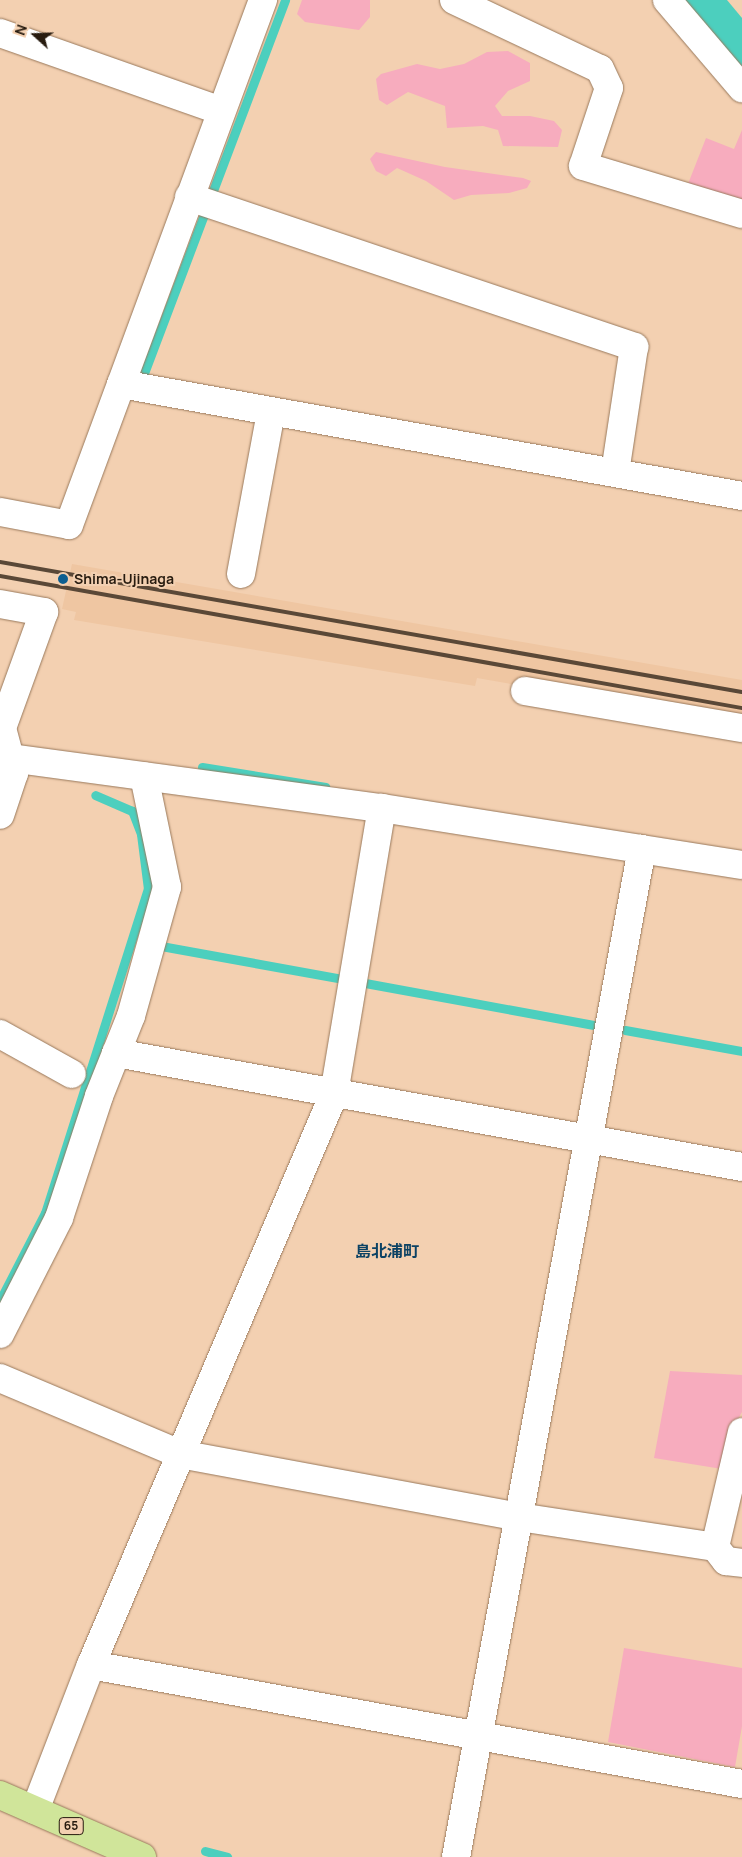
<!DOCTYPE html>
<html>
<head>
<meta charset="utf-8">
<style>
  body { margin:0 }
  #map { position:relative; width:742px; height:1857px; overflow:hidden; background:#f3d0b1; font-family:Manrope,"Noto Sans JP",sans-serif }
  div>[style] { position:absolute }
  .built>* { inset:0; background:#efc6a2 }
  .green>* { inset:0; background:#f7acbe }
  .water>* { inset:0; background:#4ccfbe }
  .stream>* { height:9px; margin:-4.5px; padding:0 4.5px; transform-origin:4.5px; border-radius:4.5px; background:#4ccfbe }
  .roads { filter:drop-shadow(0 0 1px #99795c) drop-shadow(0 0 1px #99795c) }
  .minor>* { height:28px; margin:-14px; padding:0 14px; transform-origin:14px; border-radius:14px; background:#fff }
  .major>* { height:28px; margin:-14px; padding:0 14px; transform-origin:14px; border-radius:14px; background:#d0e59a }
  .rail>* { height:4px; margin:-2px; padding:0 2px; transform-origin:2px; border-radius:2px; background:#5a4837 }
  .dots>* { width:14px; height:14px; translate:-50% -50%; box-sizing:border-box; border:2px solid #f3d0b1; border-radius:50% }
  span { translate:-50% -50%; white-space:nowrap; text-align:center; line-height:1.15; -webkit-text-stroke:4px #f3d0b1; paint-order:stroke }
  .shield-label span { padding:1px 4px; background:#f3d0b1; border:1px solid; border-radius:4px; -webkit-text-stroke-width:0 }
  .shield-label { font-size:12px; color:#271b0f; font-weight:700 }
  .poi-label { font-size:14px; color:#271b0f; font-weight:700 }
  .left { translate:0 -50%; text-align:left }
  .quarter-label { font-size:16px; color:#0c4264; font-weight:700 }
  .north { position:absolute; left:10px; top:10px; width:50px; height:50px; -webkit-text-stroke:4px #f3d0b1; paint-order:stroke; rotate:290deg; font-size:14px; font-weight:700; line-height:20px; text-align:center; color:#271b0f }
  .north::after { content:''; display:block; margin:auto; width:18px; height:22px; background:#271b0f; clip-path:polygon(50% 0,100% 100%,50% 72%,0 100%) }
</style>
</head>
<body>
<div id="map">
  <div class="built">
    <i style="clip-path:polygon(72px 564px,742px 680px,742px 724px,477px 678px,475px 686px,74px 620px,76px 612px,62px 609px)"></i>
  </div>
  <div class="green">
    <i style="clip-path:polygon(302px 0,370px 0,370px 17px,359px 30px,305px 22px,297px 14px)"></i>
    <i style="clip-path:polygon(508px 51px,530px 63px,530px 81px,508px 91px,495px 106px,502px 116px,530px 116px,554px 121px,562px 130px,558px 147px,503px 146px,498px 130px,483px 126px,447px 128px,445px 106px,408px 92px,387px 105px,379px 100px,376px 79px,381px 74px,417px 64px,440px 69px,464px 64px,487px 52px)"></i>
    <i style="clip-path:polygon(742px 130px,742px 204px,686px 189px,706px 138px,734px 149px)"></i>
    <i style="clip-path:polygon(376px 152px,445px 167px,523px 178px,531px 181px,527px 188px,509px 193px,471px 195px,454px 200px,426px 181px,397px 168px,386px 176px,376px 171px,370px 159px)"></i>
    <i style="clip-path:polygon(670px 1371px,742px 1375px,742px 1412px,731px 1431px,722px 1469px,654px 1458px)"></i>
    <i style="clip-path:polygon(624px 1648px,742px 1668px,742px 1726px,735px 1767px,608px 1742px)"></i>
  </div>
  <div class="water">
    <i style="clip-path:polygon(677px 0,727px 0,742px 18px,742px 76px)"></i>
  </div>
  <div class="stream">
    <i style="left:143px;top:376px;width:402px;rotate:-69.3deg"></i>
    <i style="left:202px;top:767px;width:125px;rotate:9.2deg"></i>
    <i style="left:161px;top:946px;width:184px;rotate:10.3deg"></i>
    <i style="left:365px;top:983px;width:238px;rotate:10.4deg"></i>
    <i style="left:625px;top:1030px;width:119px;rotate:10.2deg"></i>
    <i style="left:0;top:1300px;width:98px;rotate:-62.7deg"></i>
    <i style="left:45px;top:1213px;width:340px;rotate:-72.4deg"></i>
    <i style="left:148px;top:889px;width:55px;rotate:-97.3deg"></i>
    <i style="left:141px;top:834px;width:25px;rotate:-111deg"></i>
    <i style="left:132px;top:811px;width:40px;rotate:-156.6deg"></i>
    <i style="left:205px;top:1851px;width:23px;rotate:15deg"></i>
  </div>
  <div class="roads">
    <div class="minor">
      <i style="left:454px;top:0;width:161px;rotate:25.3deg"></i>
      <i style="left:600px;top:69px;width:21px;rotate:65deg"></i>
      <i style="left:609px;top:88px;width:82px;rotate:108.4deg"></i>
      <i style="left:583px;top:166px;width:166px;rotate:16.8deg"></i>
      <i style="left:667px;top:0;width:116px;rotate:49.6deg"></i>
      <i style="left:0;top:33px;width:234px;rotate:19.4deg"></i>
      <i style="left:189px;top:197px;width:470px;rotate:18.6deg"></i>
      <i style="left:634px;top:347px;width:127px;rotate:98.6deg"></i>
      <i style="left:121px;top:384px;width:631px;rotate:10.22deg"></i>
      <i style="left:0;top:512px;width:70px;rotate:10.7deg"></i>
      <i style="left:69px;top:525px;width:560px;rotate:-69.72deg"></i>
      <i style="left:241px;top:574px;width:165px;rotate:-79.5deg"></i>
      <i style="left:0;top:604px;width:45px;rotate:10.3deg"></i>
      <i style="left:44px;top:612px;width:123px;rotate:109.9deg"></i>
      <i style="left:2px;top:728px;width:47px;rotate:75.1deg"></i>
      <i style="left:14px;top:773px;width:44px;rotate:108.4deg"></i>
      <i style="left:525px;top:691px;width:220px;rotate:9.7deg"></i>
      <i style="left:10px;top:758px;width:375px;rotate:7.7deg"></i>
      <i style="left:382px;top:808px;width:364px;rotate:9deg"></i>
      <i style="left:0;top:1034px;width:82px;rotate:29.1deg"></i>
      <i style="left:116px;top:1053px;width:636px;rotate:10.32deg"></i>
      <i style="left:0;top:1334px;width:130px;rotate:-63deg"></i>
      <i style="left:59px;top:1218px;width:128px;rotate:-71.8deg"></i>
      <i style="left:99px;top:1096px;width:86px;rotate:-68.2deg"></i>
      <i style="left:131px;top:1016px;width:134px;rotate:-74.4deg"></i>
      <i style="left:167px;top:887px;width:113px;rotate:-101.7deg"></i>
      <i style="left:0;top:1378px;width:195px;rotate:22.9deg"></i>
      <i style="left:180px;top:1454px;width:345px;rotate:10.5deg"></i>
      <i style="left:519px;top:1517px;width:198px;rotate:8.7deg"></i>
      <i style="left:715px;top:1547px;width:18px;rotate:52deg"></i>
      <i style="left:726px;top:1561px;width:16px;rotate:7deg"></i>
      <i style="left:715px;top:1547px;width:118px;rotate:-76.8deg"></i>
      <i style="left:91px;top:1665px;width:662px;rotate:10.36deg"></i>
      <i style="left:35px;top:1810px;width:155px;rotate:-68.9deg"></i>
      <i style="left:91px;top:1665px;width:621px;rotate:-66.95deg"></i>
      <i style="left:334px;top:1094px;width:290px;rotate:-80.5deg"></i>
      <i style="left:456px;top:1857px;width:1025px;rotate:-79.55deg"></i>
    </div>
    <div class="major">
      <i style="left:0;top:1795px;width:155px;rotate:23.6deg"></i>
    </div>
  </div>
  <div class="rail">
    <i style="left:0;top:562px;width:753px;rotate:9.94deg"></i>
    <i style="left:0;top:576px;width:754px;rotate:10.09deg"></i>
  </div>
  <div class="dots">
    <i style="left:63px;top:579px;background:#0d5f91"></i>
  </div>
  <div class="shield-label">
    <span style="left:71px;top:1826px">65</span>
  </div>
  <div class="poi-label">
    <span class="left" style="left:74px;top:579px">Shima-Ujinaga</span>
  </div>
  <div class="quarter-label">
    <span style="left:387px;top:1251px">島北浦町</span>
  </div>
  <div class="north">N</div>
</div>
</body>
</html>
